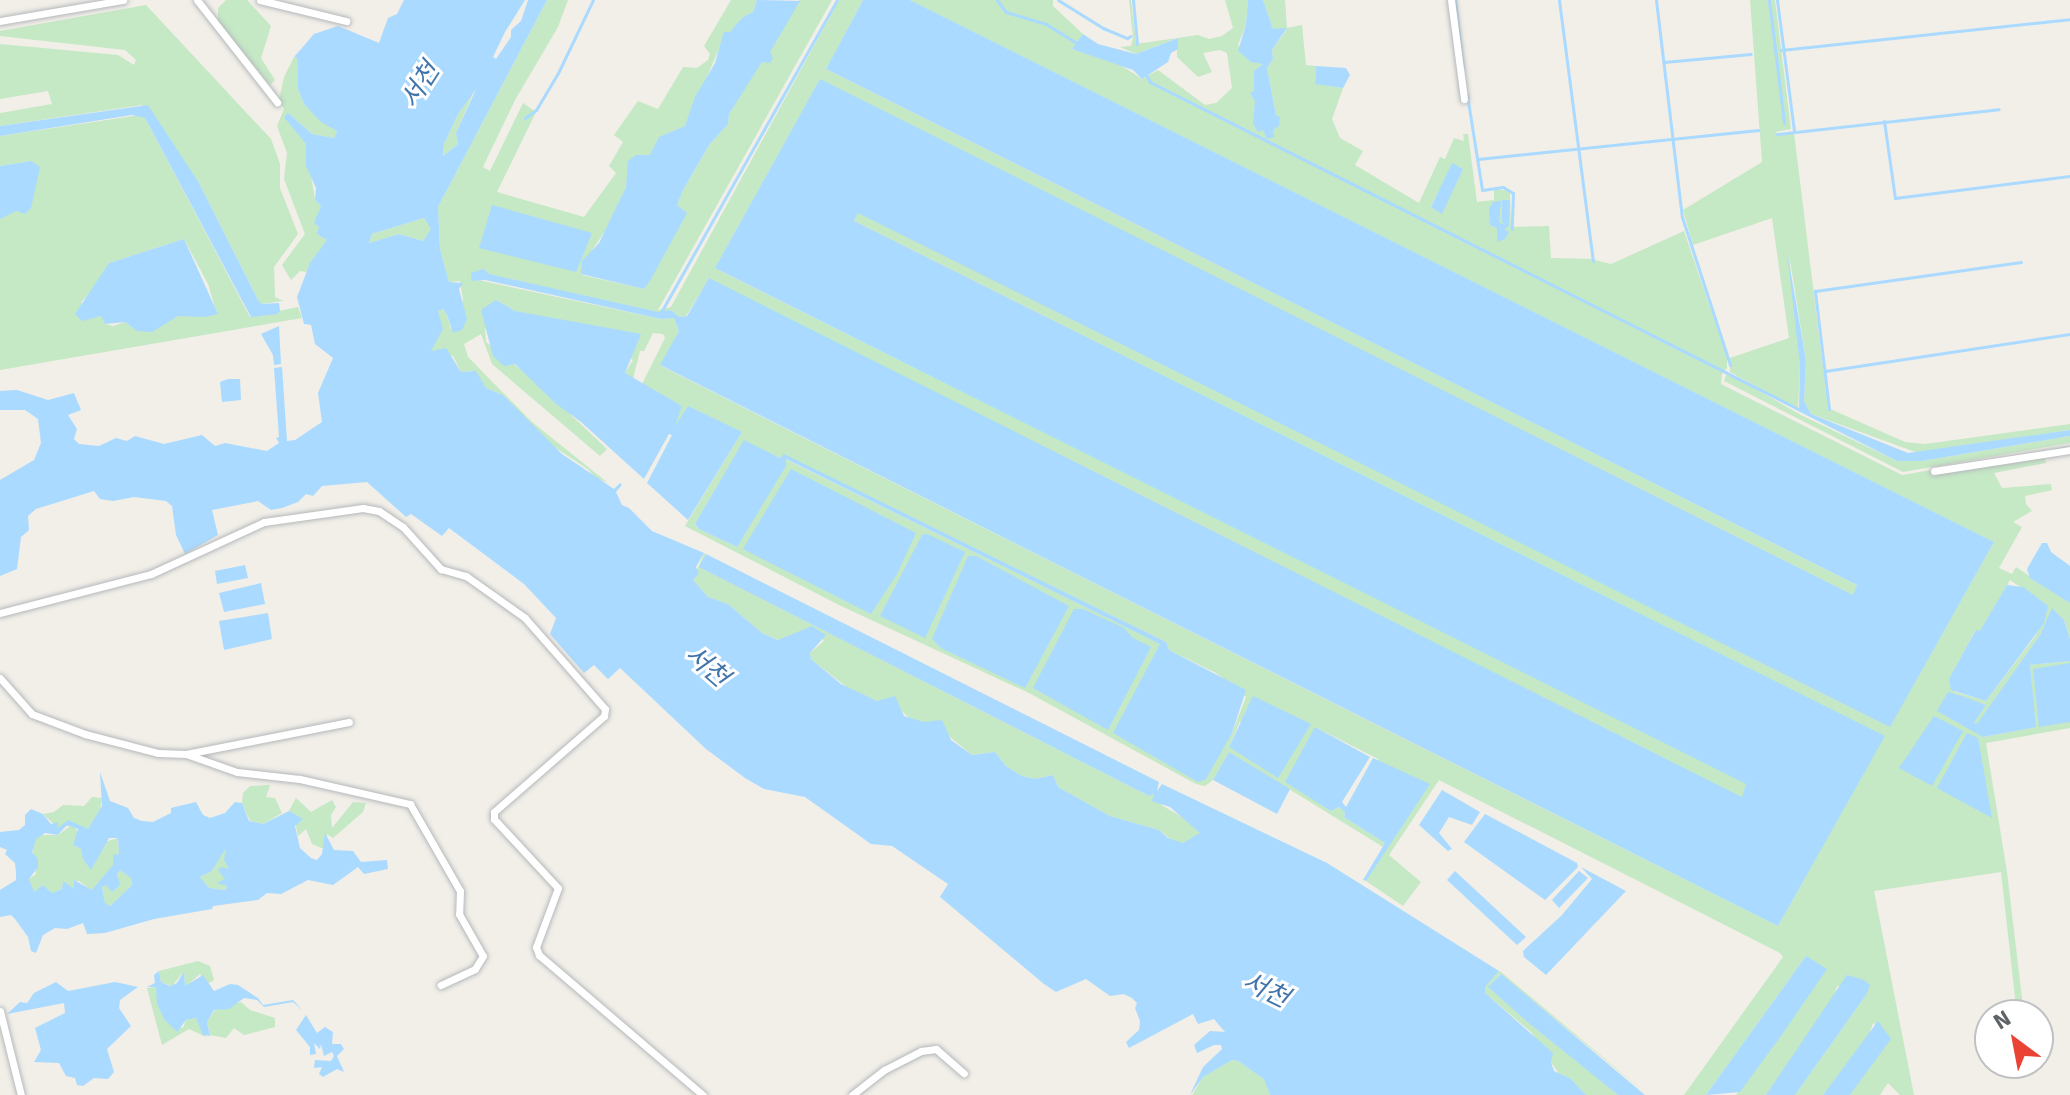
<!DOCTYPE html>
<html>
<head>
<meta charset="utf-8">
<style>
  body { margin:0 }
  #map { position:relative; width:2070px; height:1095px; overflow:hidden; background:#f1efe8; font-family:Signika,"Noto Sans KR",sans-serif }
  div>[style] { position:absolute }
  .green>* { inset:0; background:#c5e8c5 }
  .water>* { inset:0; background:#aadaff }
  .stream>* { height:3px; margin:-1.5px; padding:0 1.5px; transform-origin:1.5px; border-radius:1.5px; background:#aadaff }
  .roads { filter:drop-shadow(0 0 2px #b5b8bc) drop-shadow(0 0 2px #b5b8bc) }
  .street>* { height:7px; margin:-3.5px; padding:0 3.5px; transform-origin:3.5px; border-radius:3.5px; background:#fff }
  span { translate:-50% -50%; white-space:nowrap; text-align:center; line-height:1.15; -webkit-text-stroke:6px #fff; paint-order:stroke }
  .water-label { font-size:26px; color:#4174aa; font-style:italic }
  .north { position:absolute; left:1974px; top:999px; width:80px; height:80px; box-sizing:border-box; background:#fff; border:2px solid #bfc1c3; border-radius:50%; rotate:328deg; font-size:22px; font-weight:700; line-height:32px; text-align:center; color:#5f6368 }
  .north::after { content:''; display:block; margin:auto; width:28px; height:36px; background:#ea4335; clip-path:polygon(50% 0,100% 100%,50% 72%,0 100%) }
</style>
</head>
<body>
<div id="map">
  <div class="green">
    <i style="clip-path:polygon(226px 0,247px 0,271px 26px,261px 58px,275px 80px,270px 85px,218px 22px,218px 8px)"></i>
    <i style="clip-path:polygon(evenodd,547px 0,568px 0,558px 27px,515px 100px,483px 167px,490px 171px,523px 103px,536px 112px,497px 192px,584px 217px,616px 173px,609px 166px,623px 142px,614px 135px,638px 101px,658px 109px,683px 67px,697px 68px,708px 60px,710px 54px,704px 46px,731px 0,757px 0,753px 12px,743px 17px,720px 47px,685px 126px,650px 156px,629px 161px,626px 187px,607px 228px,587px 258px,582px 275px,644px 289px,686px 214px,677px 205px,683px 190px,709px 145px,728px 124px,729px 114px,799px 0,832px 0,658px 310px,671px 307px,839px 0,863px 0,826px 69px,1857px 585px,1853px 596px,820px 80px,715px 268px,1747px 784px,1742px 798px,709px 279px,686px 316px,679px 317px,671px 310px,658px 313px,488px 274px,484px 269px,478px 280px,661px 319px,674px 318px,679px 331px,661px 366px,1778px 926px,1884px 736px,854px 221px,858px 212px,1890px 726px,1994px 542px,910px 0,1053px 0,1053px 6px,1083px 34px,1072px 49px,1119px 64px,1142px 79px,1158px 70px,1205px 105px,1216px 103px,1232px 88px,1227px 53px,1220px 50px,1203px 53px,1212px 72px,1198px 77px,1177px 57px,1177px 38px,1136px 54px,1120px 47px,1131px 46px,1133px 38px,1129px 0,1131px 0,1136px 44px,1198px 35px,1209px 39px,1222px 36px,1233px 28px,1225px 0,1248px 0,1246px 24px,1238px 45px,1263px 65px,1254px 111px,1263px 130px,1273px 130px,1276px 115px,1267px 68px,1273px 59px,1272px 50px,1287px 29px,1273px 29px,1263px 0,1285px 0,1287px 28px,1302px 25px,1306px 65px,1316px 66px,1315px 83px,1343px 88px,1332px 119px,1340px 138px,1363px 151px,1355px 165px,1419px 203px,1440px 157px,1445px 159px,1454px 138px,1464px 141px,1463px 134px,1468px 134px,1477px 202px,1494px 200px,1494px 189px,1510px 191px,1511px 227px,1549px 226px,1551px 258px,1591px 259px,1611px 264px,1684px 231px,1727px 357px,1727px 368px,1722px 374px,1721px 384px,1902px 475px,2070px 446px,2044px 456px,2046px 463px,1994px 473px,2002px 488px,2051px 484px,2052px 490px,2025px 496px,2026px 504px,2032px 511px,2013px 522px,2022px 527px,1999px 568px,2012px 574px,2016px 567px,2070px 603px,2070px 639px,2064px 620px,2052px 609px,2040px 635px,1977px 725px,1974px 723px,1986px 705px,1948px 692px,1983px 737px,2035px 727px,2030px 665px,2070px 661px,2070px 728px,1986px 743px,2007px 872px,2024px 1015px,2017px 1015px,2001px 872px,1874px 891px,1914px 1095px,1900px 1095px,1888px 1083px,1880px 1095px,1850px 1095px,1890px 1039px,1873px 1023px,1868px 1038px,1823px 1095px,1795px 1095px,1866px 995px,1837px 986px,1833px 1000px,1766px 1095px,1736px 1095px,1805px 1001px,1806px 956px,1706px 1095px,1684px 1095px,1783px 957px,1780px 953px,1439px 780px,1389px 855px,1421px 882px,1403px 906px,1366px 881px,1386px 847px,1378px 759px,1315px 727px,1331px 811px,1339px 807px,1345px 812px,1344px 817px,1385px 843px,1383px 847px,1229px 752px,1213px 780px,1205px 786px,1196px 784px,1029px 693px,839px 605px,685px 526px,742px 432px,674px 426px,682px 406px,642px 384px,665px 338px,663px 334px,653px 333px,644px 351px,640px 351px,633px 379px,625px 373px,633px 360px,573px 324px,515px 311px,496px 300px,485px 330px,486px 342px,534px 380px,607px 449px,600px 456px,492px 364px,481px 334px,464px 344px,468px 357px,532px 422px,608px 483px,594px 477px,589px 470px,550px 444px,503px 395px,486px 388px,471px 371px,461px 372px,453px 356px,430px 351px,435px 340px,437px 311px,443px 309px,447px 315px,451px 329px,463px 300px,460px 281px,449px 282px,440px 249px,438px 207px,547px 0,1453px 164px,1463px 169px,1441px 213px,1431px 206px,1453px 164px,547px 0,744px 441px,780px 458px,784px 455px,1166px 642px,1169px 650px,1216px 673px,1246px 697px,1232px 733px,1114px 733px,1161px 644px,785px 459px,737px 547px,699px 529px,695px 525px,744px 441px,547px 0,2010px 580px,2048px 606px,2036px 635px,1986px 701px,1955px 692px,1949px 679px,1975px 631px,1980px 632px,2010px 580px,547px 0,1240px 721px,1278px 777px,1229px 747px,1240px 721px)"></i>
    <i style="clip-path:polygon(1750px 0,1775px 0,1791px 129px,1776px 132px,1777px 136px,1794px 133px,1828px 408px,1905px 442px,1925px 444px,2070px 424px,2070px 430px,1918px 453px,1811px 414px,1804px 401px,1806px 360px,1789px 254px,1800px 366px,1798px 409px,1730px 372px,1730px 358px,1789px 338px,1772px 218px,1693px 245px,1683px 210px,1762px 162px)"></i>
    <i style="clip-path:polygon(146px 5px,271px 139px,280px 164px,280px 188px,298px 234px,274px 267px,275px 297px,283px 301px,262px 304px,258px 300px,199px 183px,142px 105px,0 126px,0 113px,52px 104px,48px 91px,0 99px,0 44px,118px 55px,134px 65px,136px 60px,125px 50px,0 36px,0 31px)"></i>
    <i style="clip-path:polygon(294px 57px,297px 58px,298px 89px,304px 104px,337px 131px,334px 138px,312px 134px,288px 113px,306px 144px,315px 200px,321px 206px,319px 227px,327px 241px,306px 272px,300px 271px,291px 280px,282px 265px,305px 234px,284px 179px,287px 153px,277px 126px,284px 109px,279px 100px,284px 77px)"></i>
    <i style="clip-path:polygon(475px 89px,456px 133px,458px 144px,443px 156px,444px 144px,458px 114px)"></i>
    <i style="clip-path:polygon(evenodd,140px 115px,145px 118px,250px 317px,298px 307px,302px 318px,0 370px,0 219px,31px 198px,34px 187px,31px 161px,0 166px,0 136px,140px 115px,184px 239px,208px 284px,217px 314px,178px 316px,137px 331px,125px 322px,113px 326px,105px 324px,102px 316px,90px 318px,81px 302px,95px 288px,109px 263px,184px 239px)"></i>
    <i style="clip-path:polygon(424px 218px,432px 229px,423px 241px,399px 234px,369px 243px,372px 234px)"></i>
    <i style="clip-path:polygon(1727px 373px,1801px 415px,1897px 461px,1922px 461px,2070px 436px,2070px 443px,1903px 472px,1724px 381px)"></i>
    <i style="clip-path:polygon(704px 553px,706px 554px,700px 567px,1149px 796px,1153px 793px,1163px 806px,1191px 822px,1200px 833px,1198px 838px,1183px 843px,1173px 841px,1159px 830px,1110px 816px,1058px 787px,1052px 775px,1035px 779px,1022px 776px,1006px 766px,995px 752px,972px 755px,933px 723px,913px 721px,888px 699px,877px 701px,853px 692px,811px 659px,810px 653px,824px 641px,812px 627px,779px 640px,762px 633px,728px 604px,708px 597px,693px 580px)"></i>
    <i style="clip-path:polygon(270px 785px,266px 797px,275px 798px,282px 813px,263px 824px,250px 821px,242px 803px,243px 793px,250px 786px)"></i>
    <i style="clip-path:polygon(92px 797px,102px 798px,100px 811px,88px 829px,75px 827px,79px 835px,73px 845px,81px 849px,92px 865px,105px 842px,118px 838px,119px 854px,108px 874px,92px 891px,79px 881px,75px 881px,74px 890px,63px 882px,62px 889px,52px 893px,43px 885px,35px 892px,31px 890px,29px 879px,36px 874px,32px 847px,38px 835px,58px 835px,72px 825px,58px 828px,43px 814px,54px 812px,63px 805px,84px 806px)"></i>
    <i style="clip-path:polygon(296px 798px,311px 812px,332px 800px,336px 807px,331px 815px,332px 828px,353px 802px,366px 803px,363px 812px,333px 838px,327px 834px,324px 849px,312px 844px,306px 829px,298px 836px,294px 816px,289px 811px)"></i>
    <i style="clip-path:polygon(226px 847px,229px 869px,223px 885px,227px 886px,226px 890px,209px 888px,200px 877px,212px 871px)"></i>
    <i style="clip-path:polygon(120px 869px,131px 878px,132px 885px,110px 906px,105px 904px,102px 886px,106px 884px,112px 892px,119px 885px,117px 874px)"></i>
    <i style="clip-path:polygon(198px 961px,210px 966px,214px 980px,207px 984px,200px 974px,185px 987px,184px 971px,172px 986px,161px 982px,159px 971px)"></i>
    <i style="clip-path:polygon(1499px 971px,1501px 972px,1648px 1095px,1500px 974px,1489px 988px,1618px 1095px,1586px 1095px,1571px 1079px,1561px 1077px,1531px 1032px,1485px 993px,1485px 987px)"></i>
    <i style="clip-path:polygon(156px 987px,169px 1024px,183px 1028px,186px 1020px,196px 1018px,206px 1037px,189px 1029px,162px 1045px,147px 988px)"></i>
    <i style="clip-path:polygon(241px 1002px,250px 1010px,275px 1018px,275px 1027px,244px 1035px,234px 1028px,226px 1038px,210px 1035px,207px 1022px,215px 1010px)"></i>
    <i style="clip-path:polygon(1231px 1060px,1238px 1061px,1265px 1079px,1270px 1095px,1192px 1095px,1203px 1077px)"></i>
  </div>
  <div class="water">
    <i style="clip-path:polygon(evenodd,404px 0,525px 0,505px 32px,493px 57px,496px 59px,511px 37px,511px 30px,521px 21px,528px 0,547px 0,438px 207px,440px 249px,449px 282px,463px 283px,459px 289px,467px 319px,462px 330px,453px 333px,447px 315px,443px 309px,438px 311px,443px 329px,431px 351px,446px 348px,461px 372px,476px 371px,486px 388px,503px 395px,562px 454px,614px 489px,620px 483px,622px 485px,616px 492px,622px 505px,629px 508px,652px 531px,704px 553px,696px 567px,699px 573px,693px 580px,708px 597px,728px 604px,762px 633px,778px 640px,812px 626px,826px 635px,810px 653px,811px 659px,841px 684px,877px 701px,895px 696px,904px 716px,924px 722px,942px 720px,951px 740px,972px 755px,995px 752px,1006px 766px,1022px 776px,1035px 779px,1053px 775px,1058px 787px,1110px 816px,1159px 830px,1168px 838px,1183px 843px,1200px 833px,1170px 807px,1152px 801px,1154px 793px,1149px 796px,699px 567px,706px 554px,1159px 782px,1157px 791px,1162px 784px,1327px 863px,1499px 971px,1485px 987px,1485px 993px,1553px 1053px,1551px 1062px,1554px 1071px,1571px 1079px,1586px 1095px,1270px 1095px,1264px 1079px,1238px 1061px,1232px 1060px,1203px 1077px,1190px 1095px,1203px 1067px,1222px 1049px,1221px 1045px,1214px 1045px,1197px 1053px,1194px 1045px,1210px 1031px,1225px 1032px,1214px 1019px,1198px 1024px,1193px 1014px,1129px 1048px,1126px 1042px,1139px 1030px,1140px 1021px,1135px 1008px,1137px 1003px,1132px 998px,1124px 994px,1110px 996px,1086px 979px,1056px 992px,1044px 984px,940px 897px,948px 884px,892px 846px,871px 844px,805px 797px,764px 789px,745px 778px,706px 749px,620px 668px,608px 679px,594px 665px,584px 673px,550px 634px,556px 618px,524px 584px,449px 528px,442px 536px,411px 514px,406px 517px,367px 482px,322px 486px,313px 496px,306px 494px,298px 502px,282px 508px,271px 510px,258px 501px,212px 510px,218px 535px,185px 554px,176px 535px,172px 506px,166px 501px,134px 497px,113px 501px,100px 499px,94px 491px,36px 509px,28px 516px,29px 530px,21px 537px,17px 569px,0 576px,0 480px,34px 460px,41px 443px,38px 419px,25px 410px,0 410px,0 391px,17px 390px,48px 400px,74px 393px,81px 410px,68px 415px,77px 429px,74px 439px,79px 444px,99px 446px,116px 438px,127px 441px,135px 436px,164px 444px,202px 435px,215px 446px,225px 443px,267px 451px,279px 443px,276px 438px,279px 437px,274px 368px,282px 367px,287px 441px,295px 440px,322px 422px,318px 393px,333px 358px,315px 344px,311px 325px,304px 324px,297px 297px,310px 263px,327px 240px,317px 234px,319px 227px,314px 223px,321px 206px,315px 200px,316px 188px,306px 166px,306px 144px,284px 117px,288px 113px,312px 134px,334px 138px,337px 131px,321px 122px,304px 104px,298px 89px,297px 58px,294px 57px,314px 34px,338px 26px,379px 43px,388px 18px,397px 14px,404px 0,476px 89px,456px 133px,458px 144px,443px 156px,444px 144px,458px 114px,476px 89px,404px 0,424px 218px,431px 229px,423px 241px,399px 234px,369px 243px,372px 234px,424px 218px)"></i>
    <i style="clip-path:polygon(757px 0,800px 1px,770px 52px,773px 58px,770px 63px,762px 62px,729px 114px,728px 124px,709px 145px,683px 190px,677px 205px,687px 213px,651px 279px,644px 289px,581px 274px,582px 261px,599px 243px,626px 187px,628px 161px,636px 155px,650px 155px,659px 137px,685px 126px,695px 97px,715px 63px,724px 32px,730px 32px,743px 17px,753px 12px)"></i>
    <i style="clip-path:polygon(863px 0,910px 0,1994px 542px,1890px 727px,858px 213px,854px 221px,1885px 736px,1778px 926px,660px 365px,679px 331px,674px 318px,661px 319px,485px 280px,472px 281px,471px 273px,484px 269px,489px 274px,658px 312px,671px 310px,679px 317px,687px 316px,709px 278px,1742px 797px,1746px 784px,715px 268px,820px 79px,1853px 595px,1857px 585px,826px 69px)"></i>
    <i style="clip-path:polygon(1248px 0,1263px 0,1273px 29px,1287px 28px,1272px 50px,1273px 59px,1267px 68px,1276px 115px,1280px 117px,1279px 126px,1273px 130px,1274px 137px,1267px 139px,1263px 130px,1258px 132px,1253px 123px,1255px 101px,1250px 93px,1254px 91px,1254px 71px,1263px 64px,1251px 62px,1238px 51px,1246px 24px)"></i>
    <i style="clip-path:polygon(1083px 34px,1098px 44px,1136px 54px,1178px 38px,1178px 49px,1171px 53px,1168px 62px,1142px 79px,1133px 70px,1072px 49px)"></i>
    <i style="clip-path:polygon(1316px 66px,1346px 68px,1350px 75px,1343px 88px,1315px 84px)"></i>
    <i style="clip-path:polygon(148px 105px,199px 183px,258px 300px,262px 304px,279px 303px,280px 311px,277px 314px,251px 317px,145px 118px,132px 115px,0 136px,0 126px)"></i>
    <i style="clip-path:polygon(31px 161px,40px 167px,31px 208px,25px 214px,16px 211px,0 219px,0 166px)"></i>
    <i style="clip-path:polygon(1452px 163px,1463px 169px,1442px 214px,1431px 207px)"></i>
    <i style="clip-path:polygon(1502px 200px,1510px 200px,1509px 226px,1504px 229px,1509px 232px,1505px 239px,1497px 242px,1497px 228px,1490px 225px,1489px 209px,1493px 202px,1501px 201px,1499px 222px,1505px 225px,1502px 221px)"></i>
    <i style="clip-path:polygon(492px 205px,592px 233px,576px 272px,479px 248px)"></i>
    <i style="clip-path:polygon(184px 239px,218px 314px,205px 317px,178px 316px,152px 332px,137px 331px,125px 322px,105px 324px,101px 316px,82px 321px,75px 314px,109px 263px)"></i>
    <i style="clip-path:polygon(1787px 251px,1806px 360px,1804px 401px,1811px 414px,1908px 453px,2070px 430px,2070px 436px,1922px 461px,1897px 461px,1729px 376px,1728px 372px,1799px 408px,1800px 366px)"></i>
    <i style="clip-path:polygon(496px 300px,515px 311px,641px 334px,625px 373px,682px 406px,675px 426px,688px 406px,742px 432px,688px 520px,647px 483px,672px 435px,669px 434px,644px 479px,581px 422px,555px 403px,515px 364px,504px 366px,493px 356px,481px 310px)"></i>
    <i style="clip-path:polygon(279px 326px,281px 364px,274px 365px,273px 355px,261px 334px)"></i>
    <i style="clip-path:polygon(228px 379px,240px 379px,241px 400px,222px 402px,220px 382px)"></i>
    <i style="clip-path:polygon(744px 440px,780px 458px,784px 454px,1166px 642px,1169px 650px,1246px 690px,1232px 733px,1206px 779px,1198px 782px,1113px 733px,1160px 644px,786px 459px,786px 466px,737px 547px,699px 529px,695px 524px)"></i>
    <i style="clip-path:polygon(791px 469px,916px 533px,897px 574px,871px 614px,743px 549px)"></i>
    <i style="clip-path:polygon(927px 534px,965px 552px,925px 638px,880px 616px,922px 535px)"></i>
    <i style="clip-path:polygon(2042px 543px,2047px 543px,2051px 552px,2070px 566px,2070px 603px,2030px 578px,2027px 569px)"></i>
    <i style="clip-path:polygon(968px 556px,976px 556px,1069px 606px,1025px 688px,941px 648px,932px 639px)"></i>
    <i style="clip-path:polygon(245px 565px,248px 578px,217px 584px,215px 571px)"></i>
    <i style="clip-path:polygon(261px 583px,265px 604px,224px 612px,219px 593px)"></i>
    <i style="clip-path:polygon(2007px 585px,2023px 587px,2048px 606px,2044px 623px,1986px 701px,1951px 690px,1949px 679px,1968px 644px,1976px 630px,1980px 631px)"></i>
    <i style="clip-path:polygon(2052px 608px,2064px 620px,2070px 639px,2070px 661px,2030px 665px,2036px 727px,1983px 737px,1937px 711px,1948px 692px,1962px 696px,1986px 705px,1974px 723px,1977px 724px,2040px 635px)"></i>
    <i style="clip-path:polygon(1074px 609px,1083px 609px,1124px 628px,1133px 638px,1151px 647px,1108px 730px,1033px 688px)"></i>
    <i style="clip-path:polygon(268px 613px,272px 639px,224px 650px,219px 621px)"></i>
    <i style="clip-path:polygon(2070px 663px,2070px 722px,2039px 727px,2033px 669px)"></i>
    <i style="clip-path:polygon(1253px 696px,1311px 724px,1278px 778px,1229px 747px)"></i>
    <i style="clip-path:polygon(1934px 716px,1963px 731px,1932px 786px,1899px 768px)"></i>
    <i style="clip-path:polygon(1315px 727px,1370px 757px,1342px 802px,1346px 807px,1373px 758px,1430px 784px,1366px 881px,1363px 880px,1385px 843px,1344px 817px,1345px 812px,1339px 807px,1331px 811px,1285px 782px)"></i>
    <i style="clip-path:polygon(1967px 733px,1978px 738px,1992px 818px,1937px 788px)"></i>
    <i style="clip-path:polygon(1229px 752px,1290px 789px,1277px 814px,1213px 780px)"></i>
    <i style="clip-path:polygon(evenodd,100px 772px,110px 801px,128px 808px,134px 818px,142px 821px,153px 822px,171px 813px,171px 808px,196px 802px,203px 815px,210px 818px,225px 813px,235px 802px,242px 803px,249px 821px,263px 824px,289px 811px,303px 819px,295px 826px,300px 848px,311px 858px,317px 860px,322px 854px,325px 833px,334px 850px,353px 851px,361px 862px,387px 860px,388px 869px,364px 874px,358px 867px,333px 885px,308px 880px,281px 894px,267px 893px,258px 900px,213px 906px,212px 909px,154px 919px,105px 933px,87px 934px,83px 923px,67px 929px,55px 928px,43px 935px,36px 953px,31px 951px,28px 937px,15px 919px,11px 915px,0 917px,0 890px,16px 880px,16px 873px,15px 863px,5px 854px,7px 850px,0 847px,0 832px,19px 830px,25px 825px,25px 815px,31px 809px,43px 814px,51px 824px,58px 822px,58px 828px,68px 820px,88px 829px,102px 806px,100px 772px,67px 825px,78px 829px,73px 845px,81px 849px,83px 859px,91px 870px,109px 838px,118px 838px,119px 854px,113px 855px,113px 865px,92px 890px,74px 880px,74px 889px,63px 881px,62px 889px,52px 893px,43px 885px,34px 892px,29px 879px,38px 867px,38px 859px,32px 852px,36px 839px,45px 833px,58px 835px,67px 825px,100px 772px,226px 848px,224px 860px,229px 869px,221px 867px,218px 870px,225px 879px,217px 883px,227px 886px,226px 890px,209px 888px,200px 877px,212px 871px,226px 848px,100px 772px,120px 870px,131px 878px,132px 885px,110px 906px,105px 903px,102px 887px,106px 885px,112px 892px,120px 885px,117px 874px,120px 870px)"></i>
    <i style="clip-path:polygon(1442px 790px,1480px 812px,1472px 825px,1449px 817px,1439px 833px,1452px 849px,1448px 851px,1419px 825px)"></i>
    <i style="clip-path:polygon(1485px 814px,1577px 863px,1578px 867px,1545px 900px,1464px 842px)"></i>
    <i style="clip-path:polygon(1581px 867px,1626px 891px,1546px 975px,1524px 957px,1523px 951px,1562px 915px,1592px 879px)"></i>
    <i style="clip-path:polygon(1455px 871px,1526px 937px,1517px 945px,1447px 880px)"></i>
    <i style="clip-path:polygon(1579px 871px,1588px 878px,1559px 908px,1552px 900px)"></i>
    <i style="clip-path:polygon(1806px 956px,1827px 969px,1781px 1036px,1740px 1092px,1706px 1095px)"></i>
    <i style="clip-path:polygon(159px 971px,161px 982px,170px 986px,177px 983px,184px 971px,185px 986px,203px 975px,214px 991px,230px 984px,238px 985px,258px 998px,263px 1005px,293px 1000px,303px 1011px,293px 1002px,264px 1007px,257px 1000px,244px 998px,229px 1009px,214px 1010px,207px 1022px,210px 1036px,203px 1035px,196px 1018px,186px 1020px,177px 1032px,164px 1019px,157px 1003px,156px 987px,147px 987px,155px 983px,154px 975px)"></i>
    <i style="clip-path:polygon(1501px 974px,1645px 1095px,1618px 1095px,1530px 1024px,1488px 987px)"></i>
    <i style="clip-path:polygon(1847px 975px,1864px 980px,1870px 985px,1866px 995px,1795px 1095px,1766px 1095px)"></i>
    <i style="clip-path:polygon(56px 982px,68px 991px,115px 982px,138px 987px,120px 1000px,119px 1008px,131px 1026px,107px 1049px,114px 1072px,108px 1079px,94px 1078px,83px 1086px,77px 1085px,75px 1078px,66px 1076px,59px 1063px,34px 1062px,41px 1050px,35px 1028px,65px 1013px,64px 1003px,7px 1014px,20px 1002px,27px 1003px,34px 993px)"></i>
    <i style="clip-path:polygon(306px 1015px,317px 1033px,325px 1027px,333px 1032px,332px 1044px,341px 1044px,344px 1049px,337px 1056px,344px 1072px,337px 1069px,323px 1077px,319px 1074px,322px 1067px,314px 1068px,315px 1060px,331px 1061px,334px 1056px,332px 1052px,324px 1056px,321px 1044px,320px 1049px,314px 1043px,316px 1054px,310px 1055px,310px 1047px,296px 1030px)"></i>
    <i style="clip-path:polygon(1878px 1021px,1891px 1039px,1850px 1095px,1823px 1095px)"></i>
  </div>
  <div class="stream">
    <i style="left:997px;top:0;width:15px;rotate:53deg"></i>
    <i style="left:1006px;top:12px;width:42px;rotate:16.7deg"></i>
    <i style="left:1046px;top:24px;width:40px;rotate:32deg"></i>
    <i style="left:1058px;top:0;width:53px;rotate:31.9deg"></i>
    <i style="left:1103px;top:28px;width:26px;rotate:23deg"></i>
    <i style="left:1127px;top:38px;width:4px;rotate:-27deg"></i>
    <i style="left:1133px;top:0;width:44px;rotate:84.8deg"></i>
    <i style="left:1455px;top:0;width:68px;rotate:83.3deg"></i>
    <i style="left:1559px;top:0;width:263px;rotate:82.6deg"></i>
    <i style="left:1656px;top:0;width:219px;rotate:83.2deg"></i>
    <i style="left:1682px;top:217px;width:156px;rotate:72deg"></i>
    <i style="left:1769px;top:0;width:124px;rotate:83deg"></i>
    <i style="left:1777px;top:0;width:132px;rotate:82.6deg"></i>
    <i style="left:1781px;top:50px;width:291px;rotate:-6.1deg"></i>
    <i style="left:1664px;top:62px;width:87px;rotate:-5.3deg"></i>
    <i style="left:1147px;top:76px;width:7px;rotate:63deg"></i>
    <i style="left:1150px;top:82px;width:646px;rotate:26.76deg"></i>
    <i style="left:1467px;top:95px;width:96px;rotate:81deg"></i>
    <i style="left:1482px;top:190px;width:21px;rotate:-8deg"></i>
    <i style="left:1503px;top:187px;width:12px;rotate:31deg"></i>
    <i style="left:1513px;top:193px;width:36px;rotate:92deg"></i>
    <i style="left:525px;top:118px;width:14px;rotate:-36deg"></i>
    <i style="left:536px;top:110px;width:43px;rotate:-59.3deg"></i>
    <i style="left:558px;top:73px;width:81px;rotate:-64.4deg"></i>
    <i style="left:1884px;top:121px;width:78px;rotate:81.9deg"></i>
    <i style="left:1895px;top:198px;width:176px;rotate:-7.2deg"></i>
    <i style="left:1777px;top:134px;width:223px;rotate:-6.4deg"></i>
    <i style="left:1478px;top:159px;width:282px;rotate:-5.9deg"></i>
    <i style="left:660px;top:314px;width:360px;rotate:-60.6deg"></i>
    <i style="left:1825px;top:371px;width:248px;rotate:-8.6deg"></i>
    <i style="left:1829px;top:409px;width:119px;rotate:-96.8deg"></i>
    <i style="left:1815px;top:291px;width:208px;rotate:-8deg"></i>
  </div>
  <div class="roads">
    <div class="street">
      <i style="left:197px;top:0;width:130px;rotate:51.9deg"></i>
      <i style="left:260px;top:0;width:89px;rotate:13.7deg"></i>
      <i style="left:1451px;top:0;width:100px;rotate:82.5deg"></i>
      <i style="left:0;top:21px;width:125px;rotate:-9.7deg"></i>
      <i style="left:1934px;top:471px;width:138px;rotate:-8.8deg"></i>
      <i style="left:0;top:613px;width:156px;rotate:-14.5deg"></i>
      <i style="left:151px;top:574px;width:124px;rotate:-24.7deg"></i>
      <i style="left:264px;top:522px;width:100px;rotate:-8deg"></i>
      <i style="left:363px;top:508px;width:16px;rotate:11deg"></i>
      <i style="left:379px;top:511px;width:29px;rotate:34deg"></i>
      <i style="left:403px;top:527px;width:57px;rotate:47.9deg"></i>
      <i style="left:441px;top:569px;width:26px;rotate:16deg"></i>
      <i style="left:466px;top:576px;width:72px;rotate:35.4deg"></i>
      <i style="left:525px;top:618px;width:121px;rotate:48.7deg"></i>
      <i style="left:605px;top:709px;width:7px;rotate:98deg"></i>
      <i style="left:604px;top:716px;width:146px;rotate:138.9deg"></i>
      <i style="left:494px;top:812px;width:7px;rotate:90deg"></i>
      <i style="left:494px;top:819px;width:94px;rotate:47.2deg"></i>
      <i style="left:558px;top:888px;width:63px;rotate:110.4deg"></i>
      <i style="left:536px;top:947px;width:9px;rotate:69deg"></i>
      <i style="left:539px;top:955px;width:216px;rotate:40.5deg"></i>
      <i style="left:0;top:678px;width:48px;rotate:48.4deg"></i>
      <i style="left:32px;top:714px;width:57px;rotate:20.7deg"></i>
      <i style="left:85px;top:734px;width:75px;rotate:14.6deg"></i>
      <i style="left:158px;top:753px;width:28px;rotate:2deg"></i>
      <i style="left:186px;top:754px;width:166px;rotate:-11.1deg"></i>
      <i style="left:186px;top:754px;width:54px;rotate:19.4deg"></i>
      <i style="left:237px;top:772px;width:63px;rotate:6.3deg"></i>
      <i style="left:300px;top:779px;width:113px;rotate:12.8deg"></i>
      <i style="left:410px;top:804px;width:100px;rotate:60.1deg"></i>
      <i style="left:460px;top:891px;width:23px;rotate:92deg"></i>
      <i style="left:459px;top:914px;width:48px;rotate:60.3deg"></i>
      <i style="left:483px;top:956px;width:15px;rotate:122deg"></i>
      <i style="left:475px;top:969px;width:38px;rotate:155deg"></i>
      <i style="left:0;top:1011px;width:87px;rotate:76deg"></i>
      <i style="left:852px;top:1095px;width:41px;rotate:-38deg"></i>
      <i style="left:884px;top:1070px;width:42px;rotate:-27.2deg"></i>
      <i style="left:921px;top:1051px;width:15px;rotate:-8deg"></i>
      <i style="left:936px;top:1049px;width:37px;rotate:41deg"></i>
    </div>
  </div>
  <div class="water-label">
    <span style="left:421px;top:86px;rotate:-57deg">서천</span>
    <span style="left:706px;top:667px;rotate:41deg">서천</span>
    <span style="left:1265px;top:991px;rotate:26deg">서천</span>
  </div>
  <div class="north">N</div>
</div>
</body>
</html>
